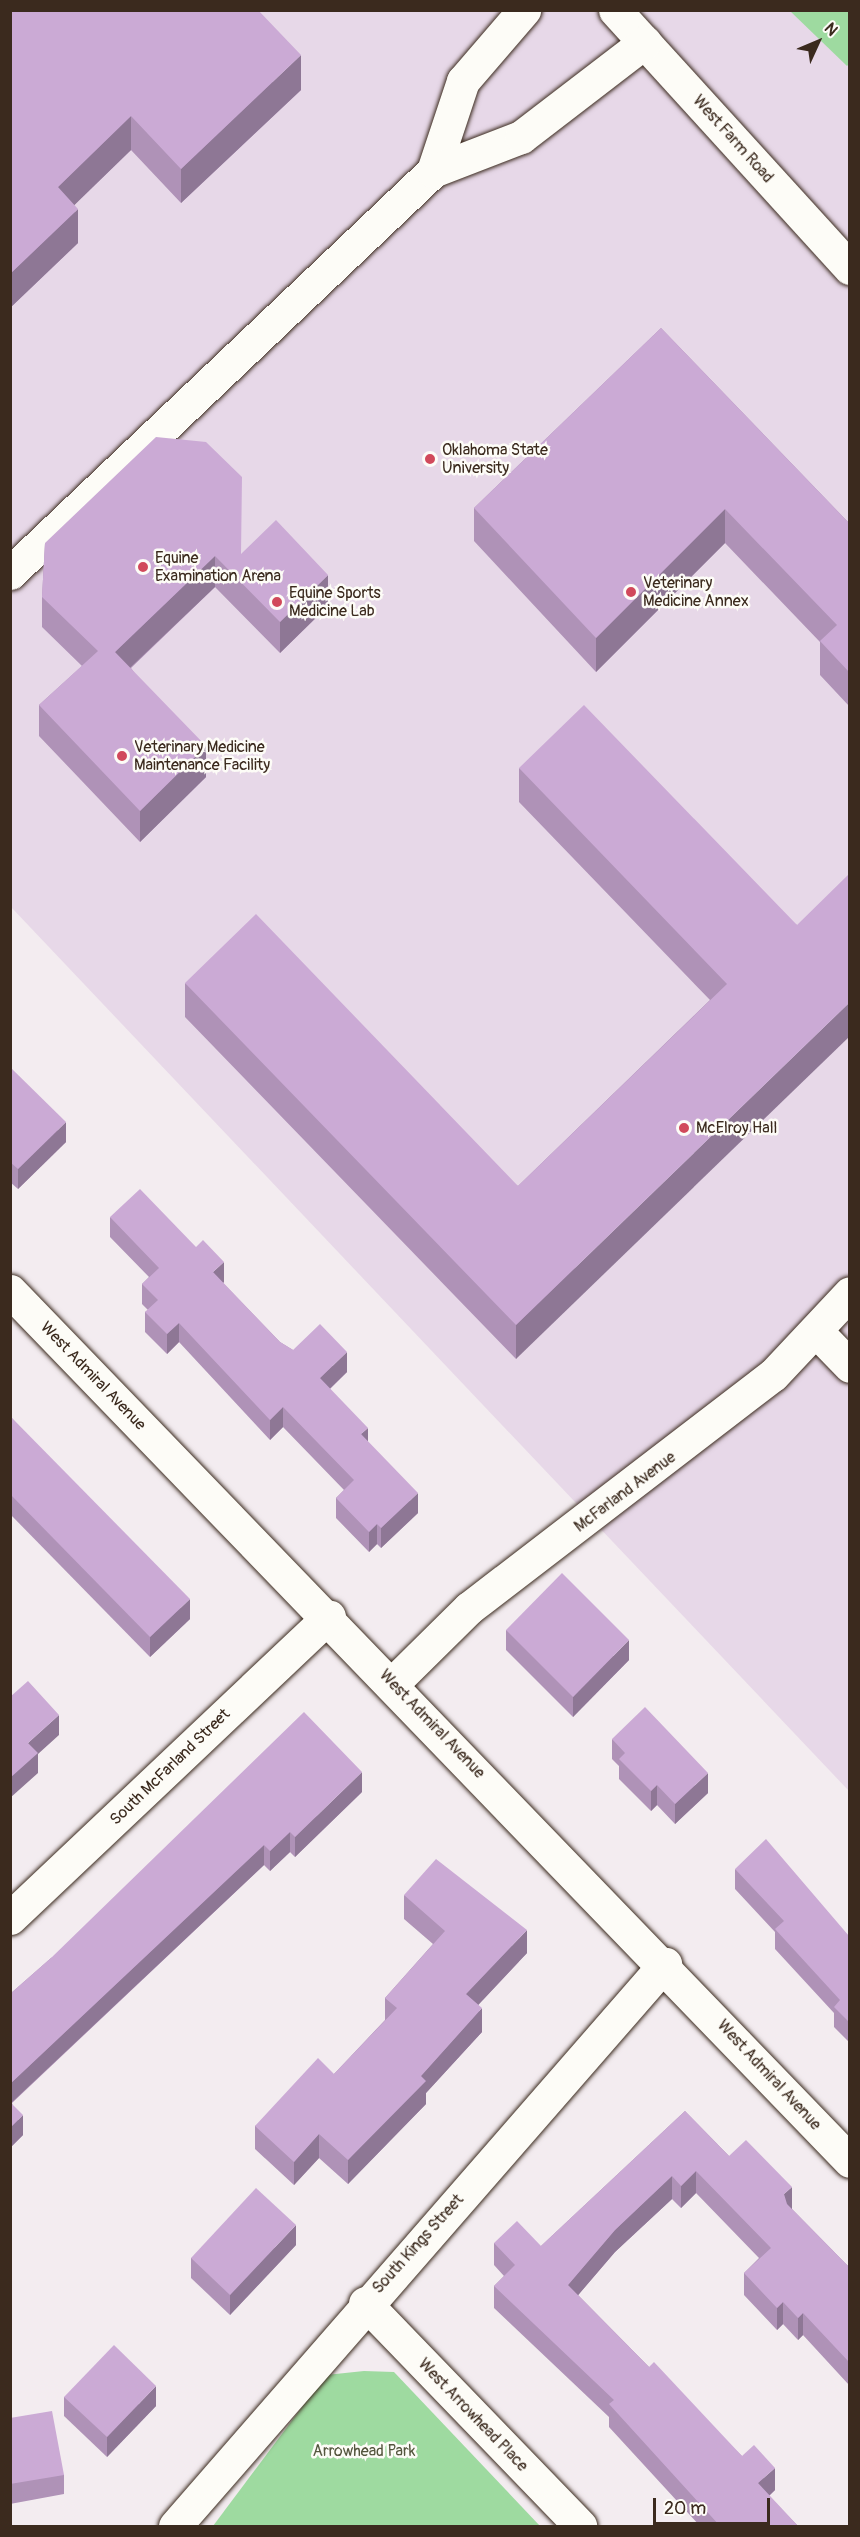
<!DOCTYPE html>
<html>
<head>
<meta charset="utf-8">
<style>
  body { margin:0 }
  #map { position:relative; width:860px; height:2537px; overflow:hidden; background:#f3ecf0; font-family:Pangolin,sans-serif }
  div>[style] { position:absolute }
  .built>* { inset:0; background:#e7d8e8 }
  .green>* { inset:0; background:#9edaa0 }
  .roads { filter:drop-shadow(0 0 2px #3b2a1e) drop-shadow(0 0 2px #3b2a1e) }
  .minor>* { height:33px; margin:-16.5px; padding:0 16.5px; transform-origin:16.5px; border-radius:16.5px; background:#fdfcf7 }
  .wall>* { inset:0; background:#af92b7 }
  .shaded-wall>* { inset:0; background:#8e7795 }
  .building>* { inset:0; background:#cbaad5 }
  .dots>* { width:16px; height:16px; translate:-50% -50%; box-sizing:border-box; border:3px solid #fdfcf7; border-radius:50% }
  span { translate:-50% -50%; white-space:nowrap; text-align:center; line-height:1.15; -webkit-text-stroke:5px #fdfcf7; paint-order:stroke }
  .street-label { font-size:16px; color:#3b2a1e }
  .poi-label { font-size:16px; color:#3b2a1e }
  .left { translate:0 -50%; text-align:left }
  .park-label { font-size:16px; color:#54563e }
  .frame { position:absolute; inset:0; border:12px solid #3b2a1e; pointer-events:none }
  .north { position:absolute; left:788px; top:12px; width:60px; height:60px; -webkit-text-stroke:4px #fdfcf7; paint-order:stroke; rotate:46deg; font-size:16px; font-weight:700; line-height:24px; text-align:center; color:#3b2a1e }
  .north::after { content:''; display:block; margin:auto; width:21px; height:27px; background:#3b2a1e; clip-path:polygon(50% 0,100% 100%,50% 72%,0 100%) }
  .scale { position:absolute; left:653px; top:2498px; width:117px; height:27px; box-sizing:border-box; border:3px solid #3b2a1e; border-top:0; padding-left:8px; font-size:18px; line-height:21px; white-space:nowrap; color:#3b2a1e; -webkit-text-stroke:4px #fdfcf7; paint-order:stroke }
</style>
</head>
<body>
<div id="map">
  <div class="built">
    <i style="clip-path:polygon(11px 11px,849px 11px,849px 1791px,11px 907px)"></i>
  </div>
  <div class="green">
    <i style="clip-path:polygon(790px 11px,849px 11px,849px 64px,847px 66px)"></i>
    <i style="clip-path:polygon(364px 2371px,394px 2372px,540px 2526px,213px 2526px,326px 2375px)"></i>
  </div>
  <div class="roads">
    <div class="minor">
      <i style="left:615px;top:10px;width:349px;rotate:47.7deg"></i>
      <i style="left:433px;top:171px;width:95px;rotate:-71.6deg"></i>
      <i style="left:463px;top:81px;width:94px;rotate:-49.3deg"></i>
      <i style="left:10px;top:573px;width:584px;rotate:-43.54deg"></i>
      <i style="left:433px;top:171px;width:94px;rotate:-21.1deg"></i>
      <i style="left:521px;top:137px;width:156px;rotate:-37.5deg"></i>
      <i style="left:10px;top:1291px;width:1209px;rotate:46.01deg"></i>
      <i style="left:817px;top:1332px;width:47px;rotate:45.9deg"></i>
      <i style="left:393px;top:1683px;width:107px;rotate:-44.6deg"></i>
      <i style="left:469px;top:1608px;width:383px;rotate:-37.5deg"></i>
      <i style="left:773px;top:1375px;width:112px;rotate:-46.8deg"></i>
      <i style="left:10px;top:1918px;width:439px;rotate:-43.4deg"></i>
      <i style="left:365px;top:2303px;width:310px;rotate:46deg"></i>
      <i style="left:175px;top:2526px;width:746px;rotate:-48.92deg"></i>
    </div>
  </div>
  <div class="wall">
    <i style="clip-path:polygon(10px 10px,301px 90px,181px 203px,131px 150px,74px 205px,78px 243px,10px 308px)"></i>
    <i style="clip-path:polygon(661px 328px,849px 523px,849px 706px,820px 675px,820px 642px,725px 543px,596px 672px,474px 541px,474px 508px)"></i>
    <i style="clip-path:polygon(45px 543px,241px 554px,328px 606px,280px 653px,215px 587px,131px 668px,206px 777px,140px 842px,39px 736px,39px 705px,82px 666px,42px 627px,42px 597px)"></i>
    <i style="clip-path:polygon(519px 768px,797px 925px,516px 1359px,185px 1017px,185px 983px,518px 1186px,710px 1000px,519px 802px)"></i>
    <i style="clip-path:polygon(10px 1067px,66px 1142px,18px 1189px,10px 1182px)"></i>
    <i style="clip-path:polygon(110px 1217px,224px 1282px,223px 1283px,280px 1342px,293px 1350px,347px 1372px,330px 1389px,418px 1513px,381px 1548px,377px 1544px,369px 1552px,336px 1518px,336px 1498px,344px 1490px,283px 1427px,270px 1440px,179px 1342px,167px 1354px,145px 1332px,145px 1312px,148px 1310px,142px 1304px,142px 1284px,149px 1277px,110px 1237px)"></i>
    <i style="clip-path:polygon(10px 1416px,190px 1619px,150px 1657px,10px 1514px)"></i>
    <i style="clip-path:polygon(506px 1630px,629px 1660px,573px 1717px,506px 1650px)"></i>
    <i style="clip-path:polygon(612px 1739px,708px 1793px,675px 1824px,657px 1805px,651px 1811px,619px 1779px,619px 1766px,612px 1759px)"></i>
    <i style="clip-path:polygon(362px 1792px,295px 1857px,290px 1852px,270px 1871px,264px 1865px,12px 2103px,23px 2135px,10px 2148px,10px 1994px,51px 1958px)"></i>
    <i style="clip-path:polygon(735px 1869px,849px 1936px,849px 2042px,834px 2027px,834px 2013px,775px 1949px,775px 1932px,735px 1889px)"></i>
    <i style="clip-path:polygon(404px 1895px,527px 1953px,478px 2005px,482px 2032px,426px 2093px,426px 2104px,348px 2184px,319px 2158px,294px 2185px,255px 2149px,255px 2126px,334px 2074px,385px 2020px,385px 1998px,433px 1944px,404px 1919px)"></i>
    <i style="clip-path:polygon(685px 2111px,729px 2156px,792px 2209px,849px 2267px,849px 2385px,803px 2335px,798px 2340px,783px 2324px,777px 2330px,744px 2295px,744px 2273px,759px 2258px,696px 2193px,681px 2208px,672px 2199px,615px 2252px,578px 2295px,649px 2367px,742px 2456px,775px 2490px,769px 2496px,798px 2526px,700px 2526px,609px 2427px,609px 2417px,494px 2308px,494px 2286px,504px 2276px,494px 2265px,494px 2243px,541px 2246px)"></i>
    <i style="clip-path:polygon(296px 2245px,230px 2315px,191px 2278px,191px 2258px)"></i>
    <i style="clip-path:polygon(64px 2397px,156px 2406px,107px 2457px,64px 2416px)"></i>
    <i style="clip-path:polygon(10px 2418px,64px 2475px,64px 2494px,10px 2504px)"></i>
  </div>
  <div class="shaded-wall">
    <i style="clip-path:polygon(301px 55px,301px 90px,181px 203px,181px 169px)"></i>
    <i style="clip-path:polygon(131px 116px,131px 150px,58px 221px,58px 187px)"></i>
    <i style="clip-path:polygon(78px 209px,78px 243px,10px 308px,10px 274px)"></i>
    <i style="clip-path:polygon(725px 509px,725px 543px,596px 672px,596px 638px)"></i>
    <i style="clip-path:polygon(215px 556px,215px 587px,115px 682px,115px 652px)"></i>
    <i style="clip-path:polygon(328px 575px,328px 606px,280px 653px,280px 622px)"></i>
    <i style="clip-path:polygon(206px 746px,206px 777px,140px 842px,140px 811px)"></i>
    <i style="clip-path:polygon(849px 1003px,849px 1037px,516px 1359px,516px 1325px)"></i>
    <i style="clip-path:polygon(66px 1122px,66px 1142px,18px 1189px,18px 1169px)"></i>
    <i style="clip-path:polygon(224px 1262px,224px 1282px,213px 1292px,213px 1272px)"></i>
    <i style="clip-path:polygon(179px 1323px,179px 1342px,167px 1354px,167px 1334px)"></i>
    <i style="clip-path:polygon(347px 1352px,347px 1372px,320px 1398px,320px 1378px)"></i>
    <i style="clip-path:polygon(283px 1407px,283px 1427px,270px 1440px,270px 1420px)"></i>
    <i style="clip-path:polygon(368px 1428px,368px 1448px,361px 1434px)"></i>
    <i style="clip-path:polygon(418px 1493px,418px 1513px,381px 1548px,381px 1528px)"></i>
    <i style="clip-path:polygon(377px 1524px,377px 1544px,369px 1552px,369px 1532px)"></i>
    <i style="clip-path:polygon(190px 1599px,190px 1619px,150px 1657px,150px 1637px)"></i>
    <i style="clip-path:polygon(629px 1640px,629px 1660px,573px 1717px,573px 1697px)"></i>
    <i style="clip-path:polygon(59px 1715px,59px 1735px,38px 1754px,38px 1773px,10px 1798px,10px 1778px,28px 1743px)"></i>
    <i style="clip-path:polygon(362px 1772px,362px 1792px,295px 1857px,295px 1837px)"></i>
    <i style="clip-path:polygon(708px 1773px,708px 1793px,675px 1824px,675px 1804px)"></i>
    <i style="clip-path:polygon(657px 1785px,657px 1805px,651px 1811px,651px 1791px)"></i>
    <i style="clip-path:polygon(290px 1832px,290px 1852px,270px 1871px,270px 1851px)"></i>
    <i style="clip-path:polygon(264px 1845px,264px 1865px,10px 2104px,10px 2084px)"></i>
    <i style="clip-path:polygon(527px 1930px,527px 1953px,466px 2018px,466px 1994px)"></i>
    <i style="clip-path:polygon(482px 2008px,482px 2032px,426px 2093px,426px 2104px,348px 2184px,348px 2160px,421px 2076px)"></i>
    <i style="clip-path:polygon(23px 2115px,23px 2135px,10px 2148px,10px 2128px)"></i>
    <i style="clip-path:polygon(319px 2134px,319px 2158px,294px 2185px,294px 2162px)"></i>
    <i style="clip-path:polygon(696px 2171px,696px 2193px,681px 2208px,681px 2186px)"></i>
    <i style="clip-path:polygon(672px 2176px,672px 2199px,615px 2252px,568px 2307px,568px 2285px,615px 2230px)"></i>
    <i style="clip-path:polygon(792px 2187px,792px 2209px,784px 2217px,784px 2194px)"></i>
    <i style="clip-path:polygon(296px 2225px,296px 2245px,230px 2315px,230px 2295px)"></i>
    <i style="clip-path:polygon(783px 2302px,783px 2324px,777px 2330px,777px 2308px)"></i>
    <i style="clip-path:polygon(803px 2313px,803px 2335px,798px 2340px,798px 2318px)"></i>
    <i style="clip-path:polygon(156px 2386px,156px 2406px,107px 2457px,107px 2437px)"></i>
    <i style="clip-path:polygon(775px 2468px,775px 2490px,758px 2506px,758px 2483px)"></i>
  </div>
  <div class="building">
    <i style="clip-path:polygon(10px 10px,258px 10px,301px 55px,181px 169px,131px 116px,58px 187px,78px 209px,10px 274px)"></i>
    <i style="clip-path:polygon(661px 328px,849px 523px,849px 672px,820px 641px,837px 625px,725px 509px,596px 638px,474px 508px)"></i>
    <i style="clip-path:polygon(156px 437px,206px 442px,242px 477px,241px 554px,276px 520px,328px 575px,280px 622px,215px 556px,115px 652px,206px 746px,140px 811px,39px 705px,98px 651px,42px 597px,45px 543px)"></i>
    <i style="clip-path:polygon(584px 705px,797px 925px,849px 874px,849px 1003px,516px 1325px,185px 983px,256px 914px,518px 1186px,727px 984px,519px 768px)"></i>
    <i style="clip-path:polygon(10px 1067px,66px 1122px,18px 1169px,10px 1162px)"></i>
    <i style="clip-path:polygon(140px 1189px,196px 1247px,203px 1240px,224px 1262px,213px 1272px,280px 1342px,293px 1350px,320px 1324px,347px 1352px,320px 1378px,368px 1428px,361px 1434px,418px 1493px,381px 1528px,377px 1524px,369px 1532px,336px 1498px,354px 1480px,283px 1407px,270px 1420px,179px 1323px,167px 1334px,145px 1312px,158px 1300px,142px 1284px,159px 1268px,110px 1217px)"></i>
    <i style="clip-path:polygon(10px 1416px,190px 1599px,150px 1637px,10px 1494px)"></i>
    <i style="clip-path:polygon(562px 1573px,629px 1640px,573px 1697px,506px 1630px)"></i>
    <i style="clip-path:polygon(28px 1681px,59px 1715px,28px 1743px,38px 1753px,10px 1778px,10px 1697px)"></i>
    <i style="clip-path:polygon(645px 1707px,708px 1773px,675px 1804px,657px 1785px,651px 1791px,619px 1759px,625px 1753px,612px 1739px)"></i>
    <i style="clip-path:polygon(304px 1712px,362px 1772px,295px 1837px,290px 1832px,270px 1851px,264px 1845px,10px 2084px,10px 1994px,51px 1958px)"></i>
    <i style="clip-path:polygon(766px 1839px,849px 1936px,849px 2022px,834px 2007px,840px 2000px,775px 1929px,784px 1921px,735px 1869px)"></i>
    <i style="clip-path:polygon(436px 1859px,527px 1930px,466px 1994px,482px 2008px,421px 2076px,426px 2081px,348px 2160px,319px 2134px,294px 2162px,255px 2126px,318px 2058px,334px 2074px,397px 2008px,385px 1998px,445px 1931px,404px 1895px)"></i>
    <i style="clip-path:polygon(10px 2102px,23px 2115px,10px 2128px)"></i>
    <i style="clip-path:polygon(685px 2111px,729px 2156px,746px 2140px,792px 2187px,784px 2194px,787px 2204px,849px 2267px,849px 2362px,803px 2313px,798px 2318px,783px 2302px,777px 2308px,744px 2273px,771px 2248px,696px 2171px,681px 2186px,672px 2176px,615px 2230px,568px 2285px,649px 2367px,654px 2362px,742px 2456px,754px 2445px,775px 2468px,758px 2483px,798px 2526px,720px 2526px,609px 2404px,614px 2400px,494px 2286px,515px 2265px,494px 2243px,517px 2221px,541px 2246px)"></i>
    <i style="clip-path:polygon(256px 2188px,296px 2225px,230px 2295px,191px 2258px)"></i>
    <i style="clip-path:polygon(114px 2345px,156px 2386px,107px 2437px,64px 2397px)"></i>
    <i style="clip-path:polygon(52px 2411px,64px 2475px,10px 2484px,10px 2418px)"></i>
  </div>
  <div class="dots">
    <i style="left:430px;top:459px;background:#d1495b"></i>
    <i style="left:143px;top:567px;background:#d1495b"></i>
    <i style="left:631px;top:592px;background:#d1495b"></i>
    <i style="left:277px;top:602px;background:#d1495b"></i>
    <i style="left:122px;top:756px;background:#d1495b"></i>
    <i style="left:684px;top:1128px;background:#d1495b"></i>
  </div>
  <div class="street-label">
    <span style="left:733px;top:139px;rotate:48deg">West Farm Road</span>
    <span style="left:93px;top:1376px;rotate:46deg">West Admiral Avenue</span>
    <span style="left:625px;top:1492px;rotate:-37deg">McFarland Avenue</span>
    <span style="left:432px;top:1724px;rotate:46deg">West Admiral Avenue</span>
    <span style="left:170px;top:1767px;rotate:-44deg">South McFarland Street</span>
    <span style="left:769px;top:2075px;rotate:47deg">West Admiral Avenue</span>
    <span style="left:418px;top:2244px;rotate:-48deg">South Kings Street</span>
    <span style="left:473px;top:2415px;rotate:46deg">West Arrowhead Place</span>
  </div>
  <div class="poi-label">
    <span class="left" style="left:442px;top:459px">Oklahoma State<br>University</span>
    <span class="left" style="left:155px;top:567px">Equine<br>Examination Arena</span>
    <span class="left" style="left:643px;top:592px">Veterinary<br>Medicine Annex</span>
    <span class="left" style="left:289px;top:602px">Equine Sports<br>Medicine Lab</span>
    <span class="left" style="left:134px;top:756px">Veterinary Medicine<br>Maintenance Facility</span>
    <span class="left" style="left:696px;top:1128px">McElroy Hall</span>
  </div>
  <div class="park-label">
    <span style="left:364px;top:2451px">Arrowhead Park</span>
  </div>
  <div class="frame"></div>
  <div class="north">N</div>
  <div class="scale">20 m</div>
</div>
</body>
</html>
